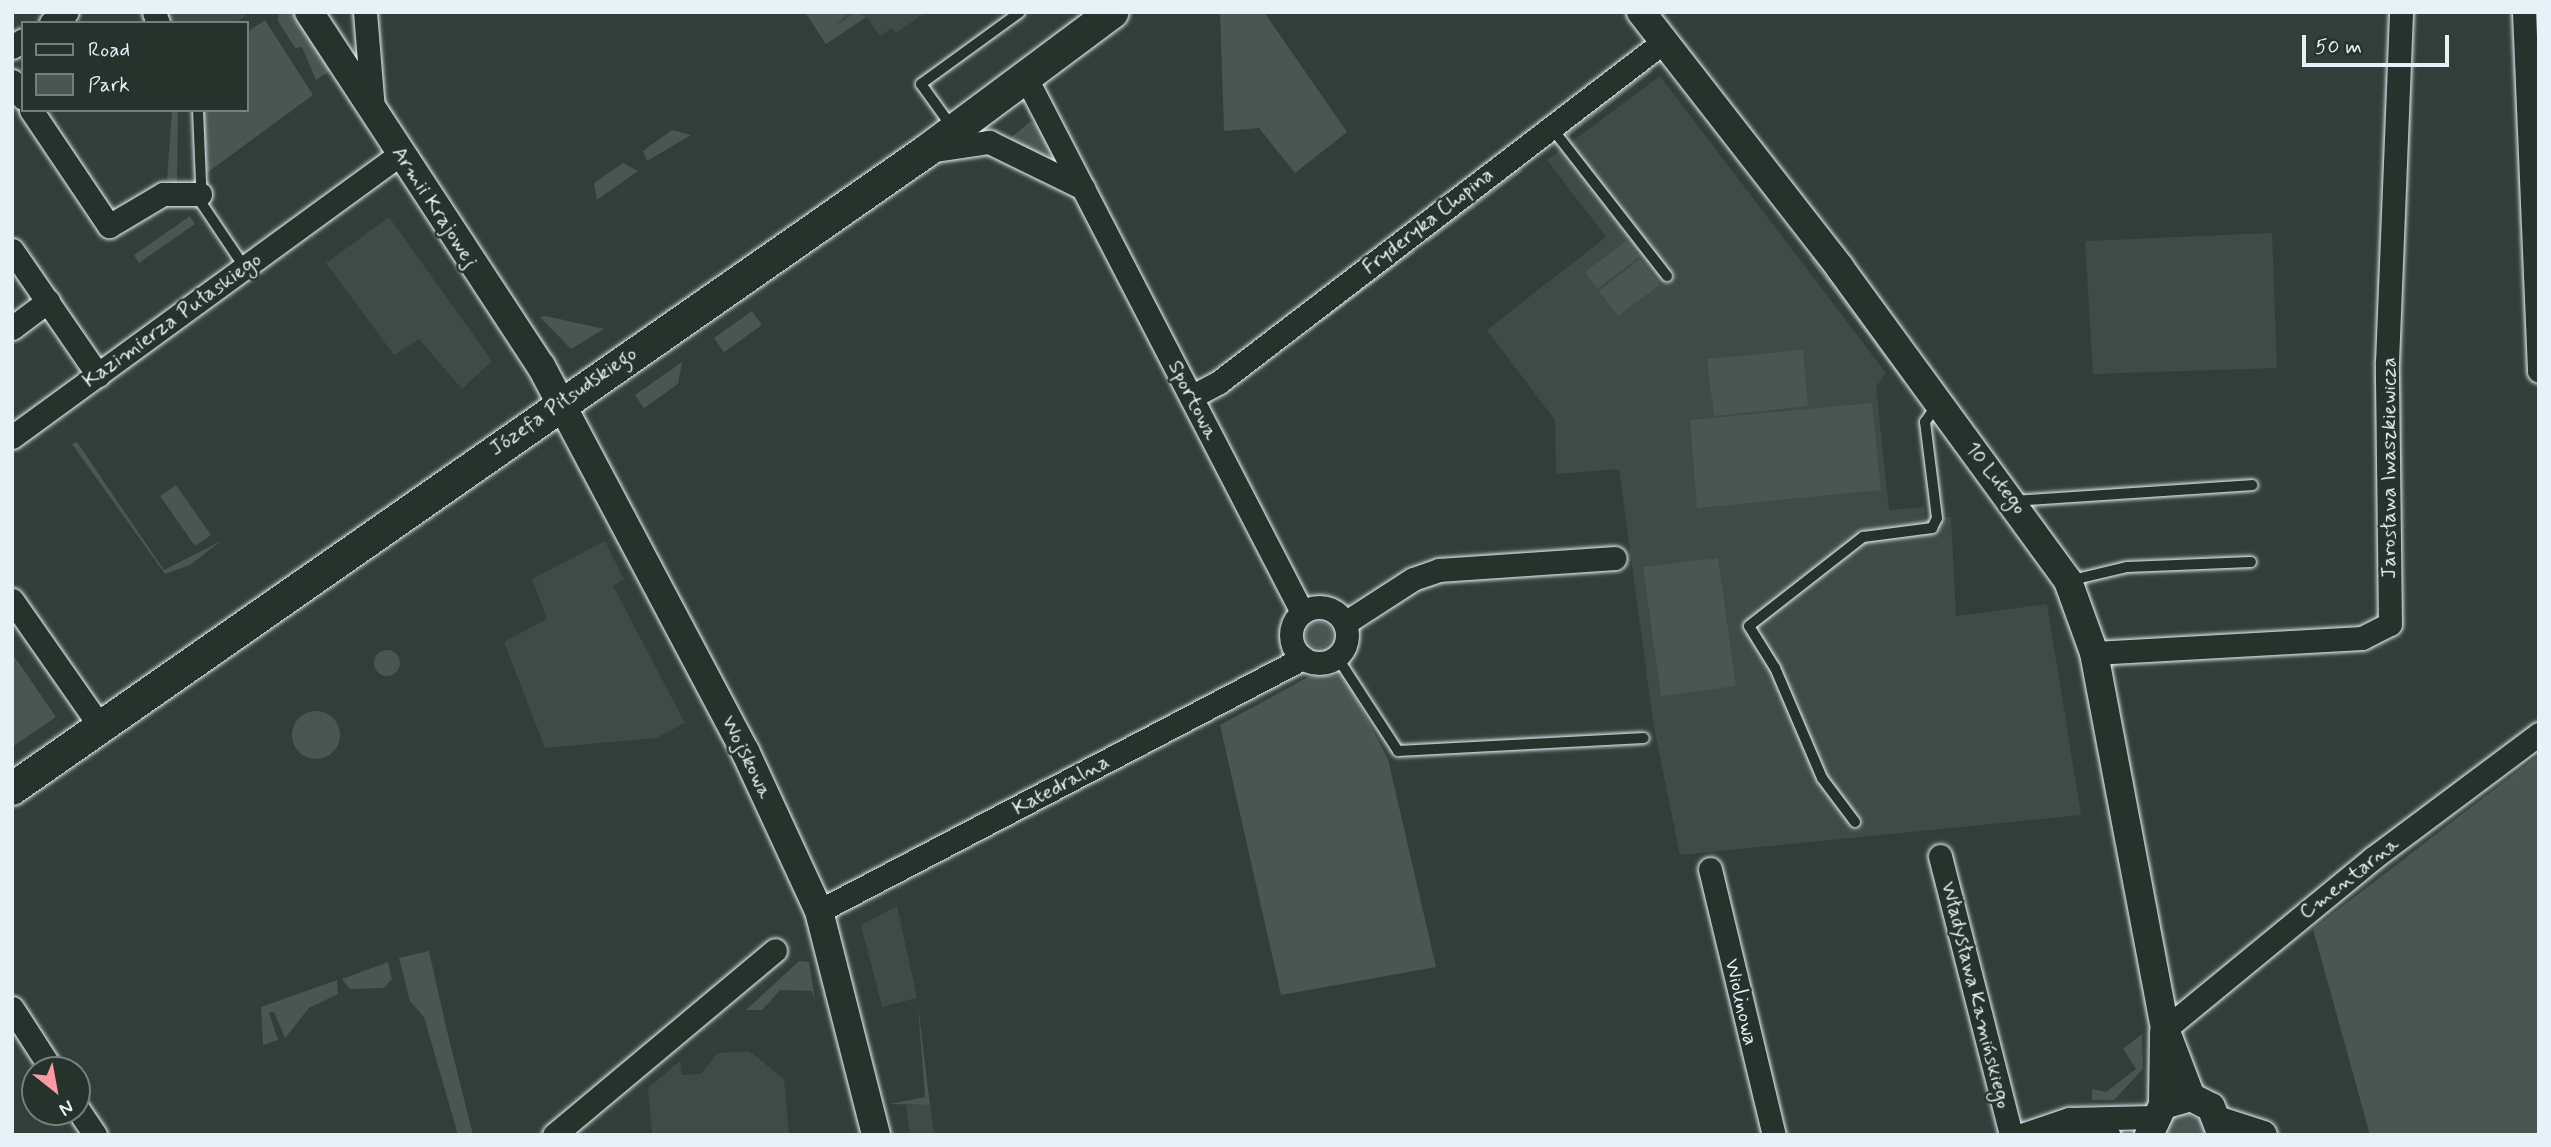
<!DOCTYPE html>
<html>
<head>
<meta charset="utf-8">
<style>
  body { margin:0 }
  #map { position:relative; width:2551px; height:1147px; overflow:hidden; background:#323e39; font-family:Mynerve,sans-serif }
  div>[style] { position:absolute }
  .built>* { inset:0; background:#3f4b46 }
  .green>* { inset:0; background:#495651 }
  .round { border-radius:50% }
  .roads { filter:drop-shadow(0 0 2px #e8f1f8) drop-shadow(0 0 2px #e8f1f8) }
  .service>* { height:10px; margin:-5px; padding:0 5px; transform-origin:5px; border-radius:5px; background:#26332d }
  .minor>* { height:23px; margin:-11.5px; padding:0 11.5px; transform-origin:11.5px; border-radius:11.5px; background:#26332d }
  .minor>.ring { margin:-11.5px; padding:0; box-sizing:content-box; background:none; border:23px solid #26332d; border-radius:50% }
  .tertiary>* { height:28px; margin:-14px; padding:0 14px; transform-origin:14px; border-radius:14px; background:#26332d }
  .secondary>* { height:32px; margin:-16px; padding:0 16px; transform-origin:16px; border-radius:16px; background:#26332d }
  span { translate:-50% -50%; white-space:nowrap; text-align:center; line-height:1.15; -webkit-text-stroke:5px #26332d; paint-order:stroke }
  .street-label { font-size:21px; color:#e8f1f8 }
  .frame { position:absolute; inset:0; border:14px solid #e8f1f8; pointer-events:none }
  .legend { position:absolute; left:21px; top:21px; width:228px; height:91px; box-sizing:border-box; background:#26332d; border:2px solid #747f7e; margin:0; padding:9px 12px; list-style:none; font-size:21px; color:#e8f1f8 }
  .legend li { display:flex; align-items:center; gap:14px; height:35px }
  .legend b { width:35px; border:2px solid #747f7e }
  .north { position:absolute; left:21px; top:1056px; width:70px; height:70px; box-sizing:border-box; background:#26332d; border:2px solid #747f7e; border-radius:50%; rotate:149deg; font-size:19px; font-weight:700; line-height:28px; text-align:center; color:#e8f1f8 }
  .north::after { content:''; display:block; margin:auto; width:24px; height:32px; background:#ff9aa2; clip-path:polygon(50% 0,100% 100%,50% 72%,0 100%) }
  .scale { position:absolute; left:2302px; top:35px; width:147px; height:32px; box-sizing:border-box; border:4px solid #e8f1f8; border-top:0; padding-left:9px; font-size:21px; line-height:24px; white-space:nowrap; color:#e8f1f8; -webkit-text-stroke:5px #26332d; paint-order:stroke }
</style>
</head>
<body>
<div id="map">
  <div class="built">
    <i style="clip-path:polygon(169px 12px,244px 12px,246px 16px,236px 23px,171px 23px)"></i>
    <i style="clip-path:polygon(805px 12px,926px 12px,896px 33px,892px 28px,880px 36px,866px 17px,826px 44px)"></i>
    <i style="clip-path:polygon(1660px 76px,1886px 373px,1876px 387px,1889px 510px,1924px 507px,1925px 519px,1951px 517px,1956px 616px,2047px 604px,2081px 815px,1680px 855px,1654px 728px,1619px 469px,1556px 474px,1555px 420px,1487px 330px,1606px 237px,1547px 160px)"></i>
    <i style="clip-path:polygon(389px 217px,492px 361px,462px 389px,419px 339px,394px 355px,326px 263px)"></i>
    <i style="clip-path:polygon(2272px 233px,2277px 368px,2093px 374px,2085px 241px)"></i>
    <i style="clip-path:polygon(605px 541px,624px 579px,613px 586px,685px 723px,656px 738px,545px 748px,504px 642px,547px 619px,532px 579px)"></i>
    <i style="clip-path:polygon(897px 906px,917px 998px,882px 1007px,861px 925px)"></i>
    <i style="clip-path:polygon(749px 1051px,784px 1079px,789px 1135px,652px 1135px,648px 1088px,680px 1061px,682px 1075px,701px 1074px,718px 1053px)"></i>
    <i style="clip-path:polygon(906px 1105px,930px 1105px,934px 1135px,910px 1135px)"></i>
  </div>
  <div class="green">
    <i style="clip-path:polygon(279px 12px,292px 12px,330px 71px,316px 80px,302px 47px,295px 48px,278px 21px)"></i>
    <i style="clip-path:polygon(805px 12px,848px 12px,835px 27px,856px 12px,866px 17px,826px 44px)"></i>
    <i style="clip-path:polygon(1220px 12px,1264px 12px,1347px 132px,1295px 173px,1259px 128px,1224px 131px)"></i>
    <i style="clip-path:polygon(265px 20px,313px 95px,204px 175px,203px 110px,247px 110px,247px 32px)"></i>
    <i style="clip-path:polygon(1647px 65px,1652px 72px,1568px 137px,1567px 129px)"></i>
    <i style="clip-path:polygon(172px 110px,178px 110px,177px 184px,167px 180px)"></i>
    <i style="clip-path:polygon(1030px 122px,1039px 124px,1057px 162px,1008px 140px)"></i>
    <i style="clip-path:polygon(672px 130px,691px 135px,647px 161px,643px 151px)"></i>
    <i style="clip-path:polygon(623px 163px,638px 171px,597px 200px,594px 183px)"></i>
    <i style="clip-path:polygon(1513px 167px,1523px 171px,1427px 244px,1427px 234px)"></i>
    <i style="clip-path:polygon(190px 216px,195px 224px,139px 263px,134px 255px)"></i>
    <i style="clip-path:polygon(1626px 241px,1639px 257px,1597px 289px,1585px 272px)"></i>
    <i style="clip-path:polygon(1408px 250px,1416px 252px,1321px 323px,1318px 319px)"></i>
    <i style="clip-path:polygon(1814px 256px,1909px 381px,1904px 383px,1809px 259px)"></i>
    <i style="clip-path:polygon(1640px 259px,1660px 285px,1618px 316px,1599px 291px)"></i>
    <i style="clip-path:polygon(752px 311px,762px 325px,724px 352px,714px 338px)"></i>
    <i style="clip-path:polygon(540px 317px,546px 316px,604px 329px,571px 349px)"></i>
    <i style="clip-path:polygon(1803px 350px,1808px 406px,1714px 416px,1707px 359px)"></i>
    <i style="clip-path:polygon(682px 362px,678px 384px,644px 408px,635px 395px)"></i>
    <i style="clip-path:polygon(1872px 403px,1881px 490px,1697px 508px,1690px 420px)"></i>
    <i style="clip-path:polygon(77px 442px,164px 570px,221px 541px,190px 565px,165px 574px,72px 444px)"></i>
    <i style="clip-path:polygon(176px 485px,211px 535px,195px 546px,160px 496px)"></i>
    <i style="clip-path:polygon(1718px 558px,1736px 686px,1661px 696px,1643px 567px)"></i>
    <i class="round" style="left:1306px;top:622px;width:26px;height:26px"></i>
    <i class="round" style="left:374px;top:650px;width:26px;height:26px"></i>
    <i style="clip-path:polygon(12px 653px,56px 717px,12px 747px)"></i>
    <i style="clip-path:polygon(1344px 675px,1388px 759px,1436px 967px,1281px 995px,1220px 725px,1308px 677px)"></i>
    <i class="round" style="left:292px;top:711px;width:48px;height:48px"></i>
    <i style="clip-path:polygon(2539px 755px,2539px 1135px,2370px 1135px,2313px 929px)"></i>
    <i style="clip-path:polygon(429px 951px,447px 1031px,473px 1135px,458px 1135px,424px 1017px,410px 1001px,399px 958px)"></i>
    <i style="clip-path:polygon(799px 961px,809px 962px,815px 1000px,812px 991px,780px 990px,762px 1010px,746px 1010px)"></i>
    <i style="clip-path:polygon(388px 962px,392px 979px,384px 988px,350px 989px,342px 979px)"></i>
    <i style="clip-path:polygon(337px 980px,338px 994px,309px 1008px,285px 1038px,274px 1012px,269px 1013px,278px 1040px,263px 1045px,261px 1007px)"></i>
    <i style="clip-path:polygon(918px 1006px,930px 1105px,890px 1104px,925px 1097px)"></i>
    <i style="clip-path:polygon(2142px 1034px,2143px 1069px,2114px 1100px,2092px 1100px,2092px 1089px,2106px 1092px,2136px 1069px,2123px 1049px)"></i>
    <i style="clip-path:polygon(2184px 1113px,2202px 1121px,2207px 1135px,2165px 1135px,2172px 1118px)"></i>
  </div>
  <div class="roads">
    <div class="service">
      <i style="left:198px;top:110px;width:94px;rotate:87.6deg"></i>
      <i style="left:202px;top:204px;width:77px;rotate:56.1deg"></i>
      <i style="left:952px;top:127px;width:53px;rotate:-125.8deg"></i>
      <i style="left:921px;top:84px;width:122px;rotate:-36deg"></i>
      <i style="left:1551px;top:127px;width:189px;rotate:52.1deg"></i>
      <i style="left:2014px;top:501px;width:239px;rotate:-3.8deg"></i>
      <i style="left:2068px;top:581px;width:61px;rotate:-13.3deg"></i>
      <i style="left:2127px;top:567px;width:124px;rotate:-2.3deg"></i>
      <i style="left:1337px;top:657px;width:112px;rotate:57deg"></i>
      <i style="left:1398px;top:751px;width:246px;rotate:-3deg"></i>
      <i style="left:1855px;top:822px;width:55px;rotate:-126.9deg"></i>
      <i style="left:1822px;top:778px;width:120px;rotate:-113.1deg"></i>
      <i style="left:1775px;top:668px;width:49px;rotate:-121.8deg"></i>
      <i style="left:1749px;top:626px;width:145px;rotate:-38deg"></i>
      <i style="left:1863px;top:537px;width:70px;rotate:-7.4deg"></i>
      <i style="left:1932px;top:528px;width:11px;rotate:-63deg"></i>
      <i style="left:1937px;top:518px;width:97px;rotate:-97.1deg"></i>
      <i style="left:1925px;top:422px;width:21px;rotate:-55deg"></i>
    </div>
    <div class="minor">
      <i style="left:154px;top:12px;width:12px;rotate:70deg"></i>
      <i style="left:365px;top:12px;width:97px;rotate:85.3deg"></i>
      <i style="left:2524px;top:12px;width:359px;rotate:87.6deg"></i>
      <i style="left:51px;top:23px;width:19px;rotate:-35deg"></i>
      <i style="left:12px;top:47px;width:13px;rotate:-32deg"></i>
      <i style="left:1026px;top:78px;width:601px;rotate:62.67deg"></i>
      <i style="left:12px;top:81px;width:20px;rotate:57deg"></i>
      <i style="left:31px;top:110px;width:140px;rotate:56.1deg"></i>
      <i style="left:109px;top:226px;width:63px;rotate:-30.7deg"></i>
      <i style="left:163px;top:194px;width:37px"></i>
      <i style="left:934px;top:150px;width:56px;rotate:-8.3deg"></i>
      <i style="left:989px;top:142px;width:105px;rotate:26.1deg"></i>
      <i style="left:12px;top:250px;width:152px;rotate:55.5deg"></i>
      <i style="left:12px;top:328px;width:45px;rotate:-36.9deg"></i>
      <i style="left:1191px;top:397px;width:32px;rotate:-28deg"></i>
      <i style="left:1219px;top:382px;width:559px;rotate:-37.44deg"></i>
      <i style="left:12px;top:437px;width:480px;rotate:-36.1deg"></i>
      <i style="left:12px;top:600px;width:154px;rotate:55.1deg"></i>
      <i class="ring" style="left:1291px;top:607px;width:33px;height:33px"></i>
      <i style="left:1345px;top:623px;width:81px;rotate:-32.9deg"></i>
      <i style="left:1413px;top:579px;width:28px;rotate:-19deg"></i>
      <i style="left:1439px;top:570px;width:176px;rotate:-3.9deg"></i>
      <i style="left:2094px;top:653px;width:268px;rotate:-3.2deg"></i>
      <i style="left:2362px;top:638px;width:31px;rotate:-27deg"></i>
      <i style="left:2390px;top:624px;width:262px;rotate:-90.7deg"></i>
      <i style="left:2387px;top:362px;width:350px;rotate:-87.7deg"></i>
      <i style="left:1940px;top:856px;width:288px;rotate:75.7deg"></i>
      <i style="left:1710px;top:869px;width:274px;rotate:76.5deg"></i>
      <i style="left:819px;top:911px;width:546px;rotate:-27.6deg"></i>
      <i style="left:12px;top:1008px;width:74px;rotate:57.2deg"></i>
      <i style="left:2165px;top:1029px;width:269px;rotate:-39.4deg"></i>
      <i style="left:2373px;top:858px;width:207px;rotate:-36.8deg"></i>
      <i style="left:77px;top:1108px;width:32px;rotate:56deg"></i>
      <i style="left:2066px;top:1128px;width:43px;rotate:9.5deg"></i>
      <i style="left:554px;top:1135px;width:288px;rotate:-39.9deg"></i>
      <i style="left:2022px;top:1135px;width:50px;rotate:-18.8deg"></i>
      <i style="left:2069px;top:1119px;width:84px;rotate:-1.4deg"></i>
    </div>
    <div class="tertiary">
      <i style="left:309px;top:12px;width:423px;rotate:56.8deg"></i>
      <i style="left:541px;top:366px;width:436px;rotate:62.1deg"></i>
      <i style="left:745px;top:751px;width:176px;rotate:65.2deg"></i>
      <i style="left:819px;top:911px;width:231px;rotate:75.7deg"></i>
      <i style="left:1641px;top:12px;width:324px;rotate:52.1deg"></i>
      <i style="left:1840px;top:268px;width:387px;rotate:53.9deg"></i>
      <i style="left:2068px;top:581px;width:77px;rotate:70.1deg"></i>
      <i style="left:2094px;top:653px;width:383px;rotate:79.3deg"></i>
      <i style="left:2165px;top:1029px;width:73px;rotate:69.1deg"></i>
      <i style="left:2163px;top:1105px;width:73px;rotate:-89.2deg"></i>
      <i style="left:2220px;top:1121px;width:45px;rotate:18deg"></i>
      <i style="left:2149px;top:1135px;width:33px;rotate:-65deg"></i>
      <i style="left:2163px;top:1105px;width:29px;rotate:-16deg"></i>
      <i style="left:2191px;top:1097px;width:22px;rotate:27deg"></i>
      <i style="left:2211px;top:1107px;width:30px;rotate:69deg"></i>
    </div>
    <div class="secondary">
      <i style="left:12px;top:789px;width:1113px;rotate:-34.9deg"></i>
      <i style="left:925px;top:152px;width:234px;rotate:-36.7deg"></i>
    </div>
  </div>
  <div class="street-label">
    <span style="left:435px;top:207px;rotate:57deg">Armii Krajowej</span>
    <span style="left:1428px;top:221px;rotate:-38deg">Fryderyka Chopina</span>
    <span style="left:172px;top:320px;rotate:-36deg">Kazimierza Pułaskiego</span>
    <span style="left:1193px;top:400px;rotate:63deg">Sportowa</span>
    <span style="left:563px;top:401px;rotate:-35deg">Józefa Piłsudskiego</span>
    <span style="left:2389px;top:468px;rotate:-90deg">Jarosława Iwaszkiewicza</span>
    <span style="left:1996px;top:478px;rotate:52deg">10 Lutego</span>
    <span style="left:747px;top:757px;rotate:64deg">Wojskowa</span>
    <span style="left:1061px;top:785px;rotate:-28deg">Katedralna</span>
    <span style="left:2349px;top:878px;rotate:-38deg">Cmentarna</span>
    <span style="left:1976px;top:995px;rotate:76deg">Władysława Kamińskiego</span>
    <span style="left:1741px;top:1002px;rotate:77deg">Wiolinowa</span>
  </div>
  <div class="frame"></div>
  <ul class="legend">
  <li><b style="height:9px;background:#26332d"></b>Road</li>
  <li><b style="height:19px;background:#495651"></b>Park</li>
  </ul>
  <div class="north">N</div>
  <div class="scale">50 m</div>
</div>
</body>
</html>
